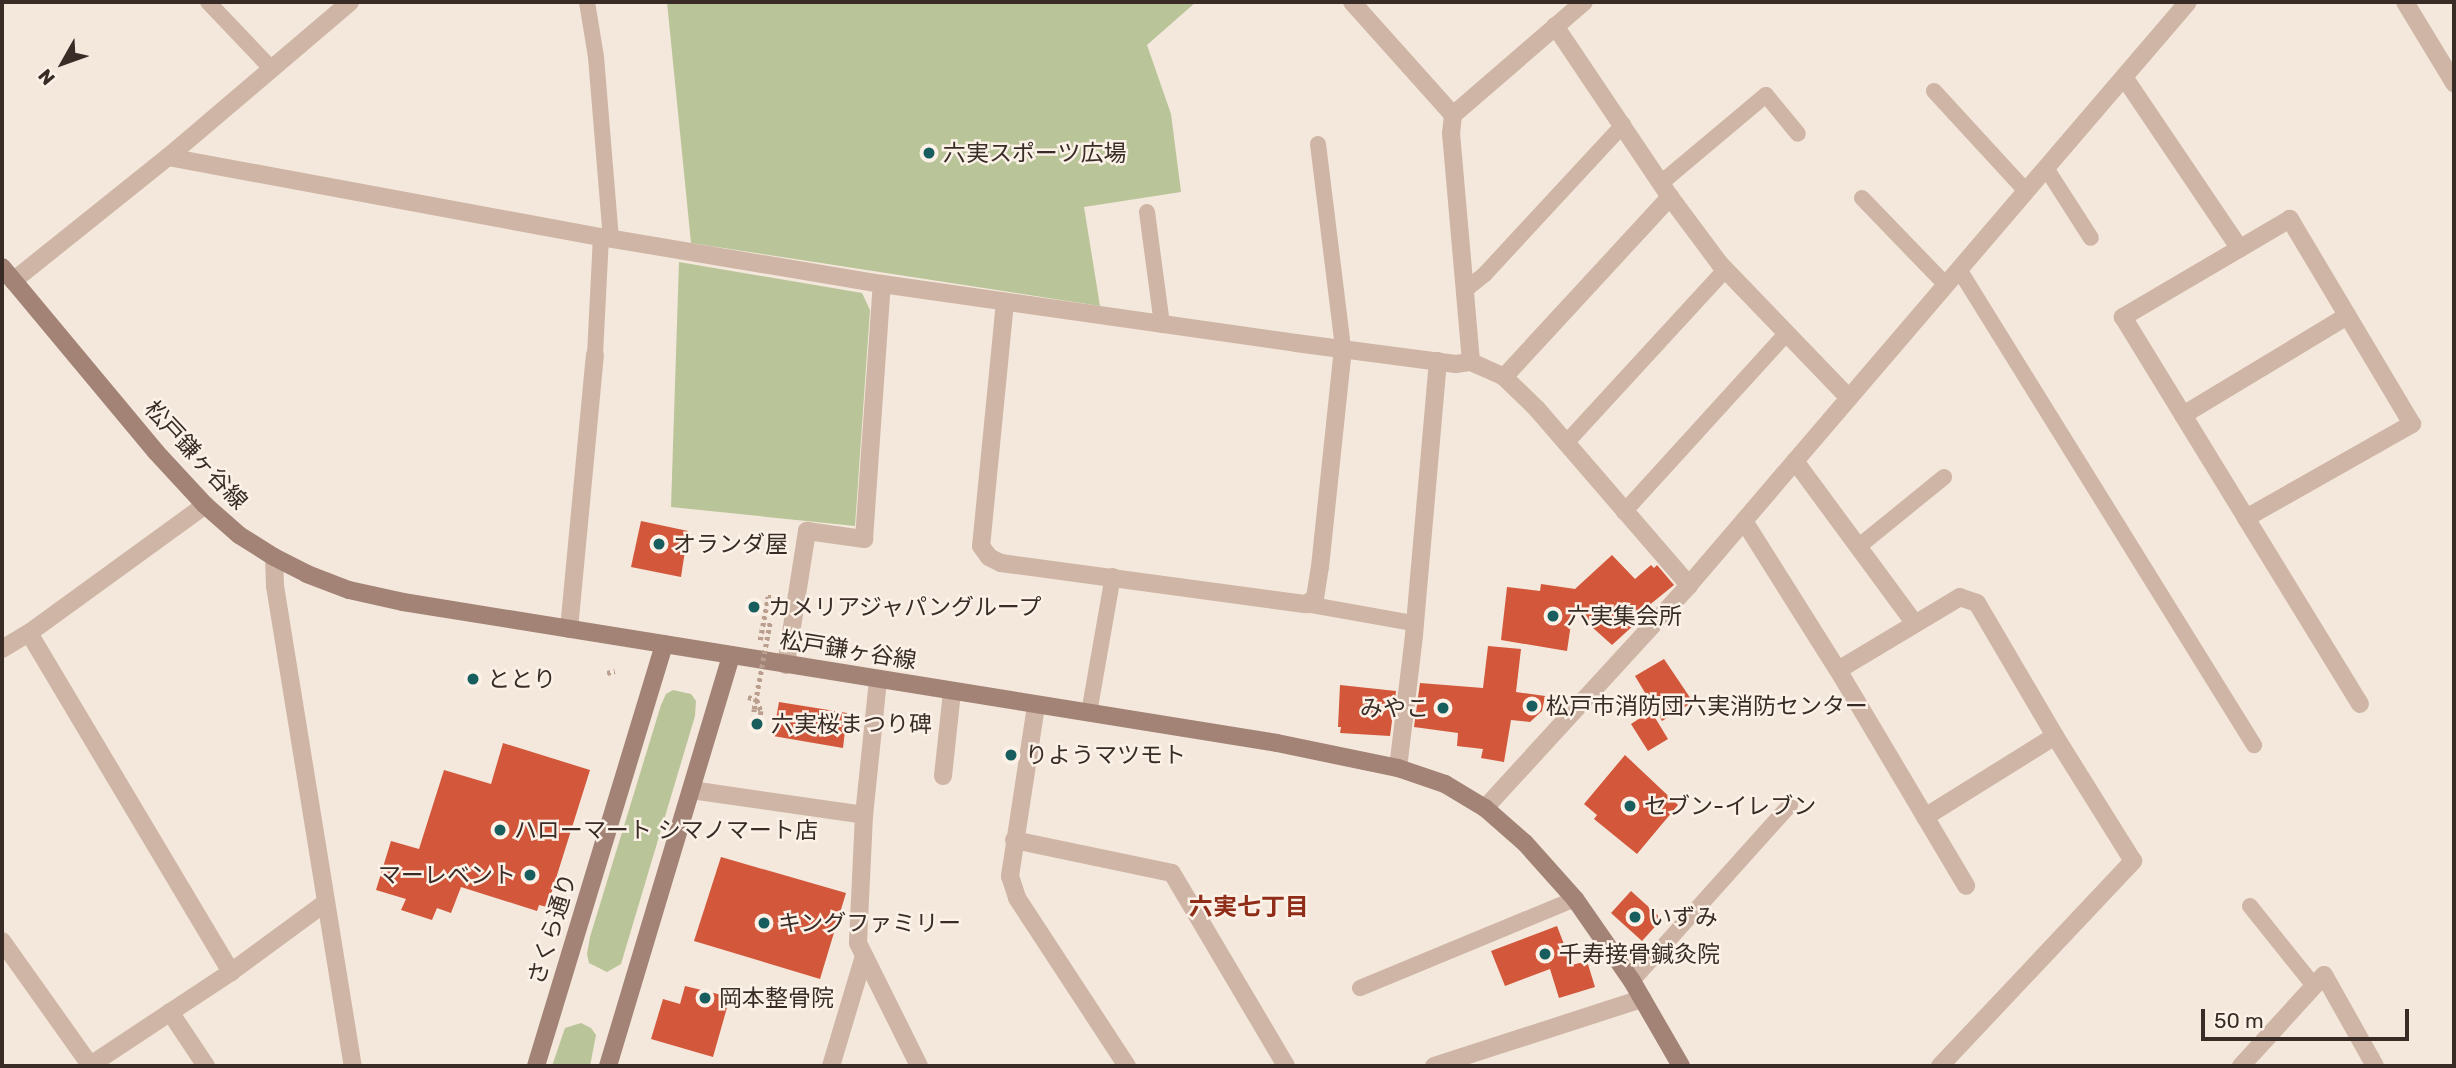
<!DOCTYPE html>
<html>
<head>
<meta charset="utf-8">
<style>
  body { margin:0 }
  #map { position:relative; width:2456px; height:1068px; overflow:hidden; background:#f4e7db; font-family:Rubik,"Noto Sans JP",sans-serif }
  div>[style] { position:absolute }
  .green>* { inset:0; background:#b9c599 }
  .building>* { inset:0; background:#d2573b }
  .path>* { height:4.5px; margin-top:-2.25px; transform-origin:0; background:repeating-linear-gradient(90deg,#ba9f8f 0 3.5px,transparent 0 7px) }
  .lane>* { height:16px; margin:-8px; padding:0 8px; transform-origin:8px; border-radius:8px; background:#ceb5a5 }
  .street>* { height:18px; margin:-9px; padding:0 9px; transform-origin:9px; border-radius:9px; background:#ceb5a5 }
  .secondary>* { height:18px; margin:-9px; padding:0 9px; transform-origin:9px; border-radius:9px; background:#a28376 }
  .path-bridge>* { height:4.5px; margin-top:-2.25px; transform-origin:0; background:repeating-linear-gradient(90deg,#ba9f8f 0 3.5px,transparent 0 7px) }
  .dots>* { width:19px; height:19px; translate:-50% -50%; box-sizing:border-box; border:4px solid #fbf1e7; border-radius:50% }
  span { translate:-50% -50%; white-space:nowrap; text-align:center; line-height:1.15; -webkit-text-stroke:5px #fbf1e7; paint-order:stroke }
  .poi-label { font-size:23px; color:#392c27 }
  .left { translate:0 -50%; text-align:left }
  .right { translate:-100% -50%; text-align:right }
  .street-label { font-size:23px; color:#392c27 }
  .neighbourhood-label { font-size:24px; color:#902d18; font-weight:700 }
  .frame { position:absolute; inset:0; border:4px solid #392c27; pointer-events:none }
  .north { position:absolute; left:28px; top:28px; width:70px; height:70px; -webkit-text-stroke:5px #fbf1e7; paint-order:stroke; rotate:230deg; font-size:19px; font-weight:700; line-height:28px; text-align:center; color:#392c27 }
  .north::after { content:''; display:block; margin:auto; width:24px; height:32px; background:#392c27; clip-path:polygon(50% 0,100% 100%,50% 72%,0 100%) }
  .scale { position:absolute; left:2201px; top:1009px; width:208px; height:32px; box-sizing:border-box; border:4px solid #392c27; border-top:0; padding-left:9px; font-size:21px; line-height:24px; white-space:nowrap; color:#392c27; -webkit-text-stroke:5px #fbf1e7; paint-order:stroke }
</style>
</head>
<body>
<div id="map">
  <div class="green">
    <i style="clip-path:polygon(667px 2px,1196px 2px,1147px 45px,1171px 114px,1181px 192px,1084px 207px,1100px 306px,691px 243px)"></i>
    <i style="clip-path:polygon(679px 262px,862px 293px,870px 310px,855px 526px,671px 507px)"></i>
    <i style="clip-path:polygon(673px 690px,691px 694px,696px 701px,695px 716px,621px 964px,607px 972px,589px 963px,587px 954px,590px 937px,661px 705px,666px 694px)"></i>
    <i style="clip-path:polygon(581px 1023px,591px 1028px,596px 1035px,590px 1066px,552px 1066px,565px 1028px)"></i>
  </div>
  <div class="building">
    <i style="clip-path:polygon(641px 521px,688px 531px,681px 577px,631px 567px)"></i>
    <i style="clip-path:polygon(1612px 555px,1635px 579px,1651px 565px,1654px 568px,1657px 565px,1674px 585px,1631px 620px,1635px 624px,1612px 645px,1573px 610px,1567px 651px,1501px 640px,1507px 587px,1540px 591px,1541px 584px,1575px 589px)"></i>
    <i style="clip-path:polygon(1488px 646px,1521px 649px,1516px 692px,1545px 696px,1542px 711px,1530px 722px,1511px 720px,1504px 762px,1481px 758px,1483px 749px,1457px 746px,1458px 733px,1414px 727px,1420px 683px,1483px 688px)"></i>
    <i style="clip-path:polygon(1664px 659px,1693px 702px,1662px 721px,1635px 676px)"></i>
    <i style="clip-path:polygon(1340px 685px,1396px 691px,1390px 736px,1340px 733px,1341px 727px,1338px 727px)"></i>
    <i style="clip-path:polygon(779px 702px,847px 713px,843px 748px,773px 736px)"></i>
    <i style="clip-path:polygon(1651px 711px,1668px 739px,1648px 751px,1631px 724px)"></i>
    <i style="clip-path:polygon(503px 743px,590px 770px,547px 907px,539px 905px,537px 911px,461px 887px,451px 913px,437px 908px,432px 920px,401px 910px,406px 899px,376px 890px,391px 841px,419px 849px,444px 770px,491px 784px)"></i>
    <i style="clip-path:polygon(1625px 755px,1678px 805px,1637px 854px,1594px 819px,1597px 815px,1584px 804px)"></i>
    <i style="clip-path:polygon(721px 857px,846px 893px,820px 979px,694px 941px)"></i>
    <i style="clip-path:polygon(1631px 891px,1662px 919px,1642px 941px,1611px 913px)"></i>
    <i style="clip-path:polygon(1557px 926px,1572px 965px,1587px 961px,1595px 987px,1559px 998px,1550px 969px,1505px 986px,1491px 951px)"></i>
    <i style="clip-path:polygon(685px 986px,730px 997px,713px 1057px,651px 1039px,663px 999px,680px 1004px)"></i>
  </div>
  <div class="path">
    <i style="left:760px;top:640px;width:44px;rotate:-79.5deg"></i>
    <i style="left:768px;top:597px;width:7px"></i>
    <i style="left:607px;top:673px;width:8px;rotate:-14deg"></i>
    <i style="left:748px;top:697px;width:9px;rotate:18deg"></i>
    <i style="left:757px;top:700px;width:12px;rotate:70deg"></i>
    <i style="left:761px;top:711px;width:16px;rotate:94deg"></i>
    <i style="left:760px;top:727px;width:7px;rotate:-172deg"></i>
    <i style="left:753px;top:726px;width:17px;rotate:-87deg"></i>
  </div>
  <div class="lane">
    <i style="left:208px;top:2px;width:90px;rotate:46.4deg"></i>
    <i style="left:587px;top:2px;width:56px;rotate:80.7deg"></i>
    <i style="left:596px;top:57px;width:182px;rotate:85.3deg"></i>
    <i style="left:1934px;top:91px;width:136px;rotate:47.4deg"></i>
    <i style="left:1318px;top:144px;width:207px;rotate:83deg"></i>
    <i style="left:2046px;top:168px;width:83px;rotate:57.3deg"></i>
    <i style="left:1661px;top:183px;width:137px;rotate:-40deg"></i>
    <i style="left:1766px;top:95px;width:50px;rotate:50.6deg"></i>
    <i style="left:1862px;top:198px;width:121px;rotate:46deg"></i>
    <i style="left:1147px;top:212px;width:114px;rotate:82.4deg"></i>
    <i style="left:1960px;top:271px;width:558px;rotate:58.19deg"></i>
    <i style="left:1464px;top:291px;width:26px;rotate:-39deg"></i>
    <i style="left:1484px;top:275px;width:205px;rotate:-47.2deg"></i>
    <i style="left:595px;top:355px;width:118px;rotate:-87.1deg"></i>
    <i style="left:1566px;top:443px;width:235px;rotate:-47.4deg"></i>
    <i style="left:1624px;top:512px;width:239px;rotate:-47.7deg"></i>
    <i style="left:1858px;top:547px;width:111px;rotate:-39.1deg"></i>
    <i style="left:1306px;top:604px;width:109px;rotate:10.1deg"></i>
    <i style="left:1089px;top:713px;width:139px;rotate:-80.1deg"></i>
    <i style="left:2250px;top:906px;width:102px;rotate:51.3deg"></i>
    <i style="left:1632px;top:981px;width:237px;rotate:-48.1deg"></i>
    <i style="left:1360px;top:988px;width:233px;rotate:-22.5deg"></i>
  </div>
  <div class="street">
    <i style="left:1352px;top:2px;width:152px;rotate:48.2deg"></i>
    <i style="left:1453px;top:115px;width:173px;rotate:-40.8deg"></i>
    <i style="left:2405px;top:2px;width:95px;rotate:58.8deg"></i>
    <i style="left:2124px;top:77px;width:207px;rotate:56deg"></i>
    <i style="left:1453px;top:115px;width:18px;rotate:96deg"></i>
    <i style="left:1451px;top:133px;width:230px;rotate:85deg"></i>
    <i style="left:168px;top:157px;width:440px;rotate:10.5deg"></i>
    <i style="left:601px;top:237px;width:285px;rotate:9.5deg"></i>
    <i style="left:882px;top:284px;width:418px;rotate:8.1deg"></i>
    <i style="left:1296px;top:343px;width:161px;rotate:7.5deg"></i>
    <i style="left:1456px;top:364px;width:15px;rotate:-8deg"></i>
    <i style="left:1471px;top:362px;width:36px;rotate:24deg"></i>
    <i style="left:1504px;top:377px;width:46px;rotate:44.1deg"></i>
    <i style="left:1537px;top:409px;width:233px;rotate:49.2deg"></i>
    <i style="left:1670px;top:197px;width:84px;rotate:53.3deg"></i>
    <i style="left:1720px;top:264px;width:186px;rotate:46.1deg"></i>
    <i style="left:13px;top:281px;width:198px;rotate:-38.7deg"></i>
    <i style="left:168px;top:157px;width:239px;rotate:-40.4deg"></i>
    <i style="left:1005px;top:302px;width:245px;rotate:95.6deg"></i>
    <i style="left:981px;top:546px;width:14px;rotate:54deg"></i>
    <i style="left:989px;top:557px;width:13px;rotate:27deg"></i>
    <i style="left:1001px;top:563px;width:308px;rotate:7.7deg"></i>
    <i style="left:1306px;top:604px;width:11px;rotate:-34deg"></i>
    <i style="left:1315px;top:598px;width:31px;rotate:-81deg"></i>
    <i style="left:1320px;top:567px;width:219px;rotate:-84deg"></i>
    <i style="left:1504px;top:377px;width:245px;rotate:-47.3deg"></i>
    <i style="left:1670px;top:197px;width:206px;rotate:-123.9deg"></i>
    <i style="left:2183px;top:415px;width:192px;rotate:-31.1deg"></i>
    <i style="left:1795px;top:461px;width:202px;rotate:53.6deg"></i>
    <i style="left:2246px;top:518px;width:191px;rotate:-29.5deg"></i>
    <i style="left:2412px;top:424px;width:239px;rotate:-120.8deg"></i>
    <i style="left:2290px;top:219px;width:194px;rotate:149.6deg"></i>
    <i style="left:2123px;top:317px;width:115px;rotate:58.5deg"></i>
    <i style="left:2183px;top:415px;width:121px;rotate:58.5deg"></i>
    <i style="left:2246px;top:518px;width:218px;rotate:58.5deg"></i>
    <i style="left:1744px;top:521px;width:176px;rotate:57.8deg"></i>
    <i style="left:274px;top:557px;width:29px;rotate:88deg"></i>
    <i style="left:275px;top:586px;width:486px;rotate:80.8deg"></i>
    <i style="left:569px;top:629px;width:275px;rotate:-84.6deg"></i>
    <i style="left:29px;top:633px;width:395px;rotate:59.2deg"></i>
    <i style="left:2px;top:649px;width:31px;rotate:-31deg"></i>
    <i style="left:29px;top:633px;width:218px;rotate:-36deg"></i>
    <i style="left:786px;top:665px;width:136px;rotate:-81.1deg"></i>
    <i style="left:807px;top:531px;width:58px;rotate:8deg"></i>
    <i style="left:864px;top:539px;width:256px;rotate:-86deg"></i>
    <i style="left:878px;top:680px;width:136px;rotate:95.9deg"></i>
    <i style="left:864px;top:815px;width:128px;rotate:92.7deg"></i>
    <i style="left:858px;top:943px;width:137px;rotate:63.6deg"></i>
    <i style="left:1036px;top:706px;width:172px;rotate:98.7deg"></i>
    <i style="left:1010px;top:876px;width:23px;rotate:72deg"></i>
    <i style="left:1017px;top:898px;width:201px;rotate:56.8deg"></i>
    <i style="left:1398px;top:768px;width:134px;rotate:-83.1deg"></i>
    <i style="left:1414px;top:635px;width:275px;rotate:-85deg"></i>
    <i style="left:943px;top:776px;width:84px;rotate:-83.9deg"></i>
    <i style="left:691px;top:790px;width:175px;rotate:8.2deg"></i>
    <i style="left:1485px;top:808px;width:302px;rotate:-47.5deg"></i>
    <i style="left:1689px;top:585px;width:767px;rotate:-49.44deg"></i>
    <i style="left:1925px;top:817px;width:153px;rotate:-31.9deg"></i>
    <i style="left:1014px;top:840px;width:161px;rotate:11.8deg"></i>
    <i style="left:1172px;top:873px;width:224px;rotate:59.4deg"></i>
    <i style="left:2px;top:941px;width:152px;rotate:54.6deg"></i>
    <i style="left:170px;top:1012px;width:65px;rotate:56.3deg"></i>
    <i style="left:89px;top:1066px;width:170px;rotate:-33.5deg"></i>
    <i style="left:231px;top:972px;width:117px;rotate:-36.3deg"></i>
    <i style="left:831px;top:1066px;width:115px;rotate:-73.3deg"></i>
    <i style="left:1434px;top:1066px;width:219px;rotate:-17.9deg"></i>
    <i style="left:1940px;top:1066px;width:282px;rotate:-46.7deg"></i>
    <i style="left:2133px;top:861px;width:147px;rotate:-122deg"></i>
    <i style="left:2055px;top:736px;width:154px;rotate:-120.4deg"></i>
    <i style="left:1977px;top:603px;width:18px;rotate:-161deg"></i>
    <i style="left:1960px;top:597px;width:142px;rotate:149.1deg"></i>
    <i style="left:1838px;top:670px;width:251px;rotate:59.3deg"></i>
    <i style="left:2241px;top:1066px;width:123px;rotate:-47.6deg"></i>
    <i style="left:2324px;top:975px;width:104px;rotate:60.7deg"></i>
  </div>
  <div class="secondary">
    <i style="left:2px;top:267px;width:241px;rotate:50.2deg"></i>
    <i style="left:156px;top:452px;width:72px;rotate:47.2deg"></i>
    <i style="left:205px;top:505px;width:45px;rotate:41.4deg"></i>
    <i style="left:239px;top:535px;width:41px;rotate:32.2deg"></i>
    <i style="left:274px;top:557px;width:37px;rotate:27deg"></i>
    <i style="left:307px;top:574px;width:45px;rotate:20.9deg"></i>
    <i style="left:349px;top:590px;width:55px;rotate:12.5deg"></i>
    <i style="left:403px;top:602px;width:885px;rotate:9.16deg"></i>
    <i style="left:1277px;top:743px;width:124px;rotate:11.7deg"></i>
    <i style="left:1398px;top:768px;width:50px;rotate:18.8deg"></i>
    <i style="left:1445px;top:784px;width:47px;rotate:31deg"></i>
    <i style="left:1485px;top:808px;width:53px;rotate:41.2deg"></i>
    <i style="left:1525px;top:843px;width:75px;rotate:48.2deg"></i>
    <i style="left:1575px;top:899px;width:100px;rotate:55.2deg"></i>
    <i style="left:1632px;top:981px;width:98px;rotate:60deg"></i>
    <i style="left:536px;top:1066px;width:441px;rotate:-73.1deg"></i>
    <i style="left:608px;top:1066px;width:428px;rotate:-73.3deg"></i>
  </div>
  <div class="path-bridge">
    <i style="left:754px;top:709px;width:88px;rotate:-79.6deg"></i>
  </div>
  <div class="dots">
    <i style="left:929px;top:153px;background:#185e5f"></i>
    <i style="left:659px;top:544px;background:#185e5f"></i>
    <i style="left:754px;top:607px;background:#185e5f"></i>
    <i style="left:1553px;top:616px;background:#185e5f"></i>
    <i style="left:473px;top:679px;background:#185e5f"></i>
    <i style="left:1532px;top:706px;background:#185e5f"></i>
    <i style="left:1443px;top:708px;background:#185e5f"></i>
    <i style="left:757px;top:724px;background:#185e5f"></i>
    <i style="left:1011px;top:755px;background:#185e5f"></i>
    <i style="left:1630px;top:806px;background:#185e5f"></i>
    <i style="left:500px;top:830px;background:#185e5f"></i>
    <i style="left:530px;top:875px;background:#185e5f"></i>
    <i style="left:1635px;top:917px;background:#185e5f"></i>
    <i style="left:764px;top:923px;background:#185e5f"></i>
    <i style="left:1545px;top:954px;background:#185e5f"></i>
    <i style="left:705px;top:998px;background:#185e5f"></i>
  </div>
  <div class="poi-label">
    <span class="left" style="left:943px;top:153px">六実スポーツ広場</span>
    <span class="left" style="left:673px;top:544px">オランダ屋</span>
    <span class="left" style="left:768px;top:607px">カメリアジャパングループ</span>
    <span class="left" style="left:1567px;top:616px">六実集会所</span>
    <span class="left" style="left:487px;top:679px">ととり</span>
    <span class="left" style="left:1546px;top:706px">松戸市消防団六実消防センター</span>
    <span class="right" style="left:1429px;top:708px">みやこ</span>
    <span class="left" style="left:771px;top:724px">六実桜まつり碑</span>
    <span class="left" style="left:1025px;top:755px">りようマツモト</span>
    <span class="left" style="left:1644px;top:806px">セブン-イレブン</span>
    <span class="left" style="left:514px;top:830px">ハローマート シマノマート店</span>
    <span class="right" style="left:516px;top:875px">マーレベント</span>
    <span class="left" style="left:1649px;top:917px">いずみ</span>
    <span class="left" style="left:778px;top:923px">キングファミリー</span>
    <span class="left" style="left:1559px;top:954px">千寿接骨鍼灸院</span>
    <span class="left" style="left:719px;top:998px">岡本整骨院</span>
  </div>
  <div class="street-label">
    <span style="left:196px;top:455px;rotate:47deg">松戸鎌ヶ谷線</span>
    <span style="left:848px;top:650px;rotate:9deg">松戸鎌ヶ谷線</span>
    <span style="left:552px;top:929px;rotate:-73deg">さくら通り</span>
  </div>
  <div class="neighbourhood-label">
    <span style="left:1249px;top:908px">六実七丁目</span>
  </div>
  <div class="frame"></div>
  <div class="north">N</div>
  <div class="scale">50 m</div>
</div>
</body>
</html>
